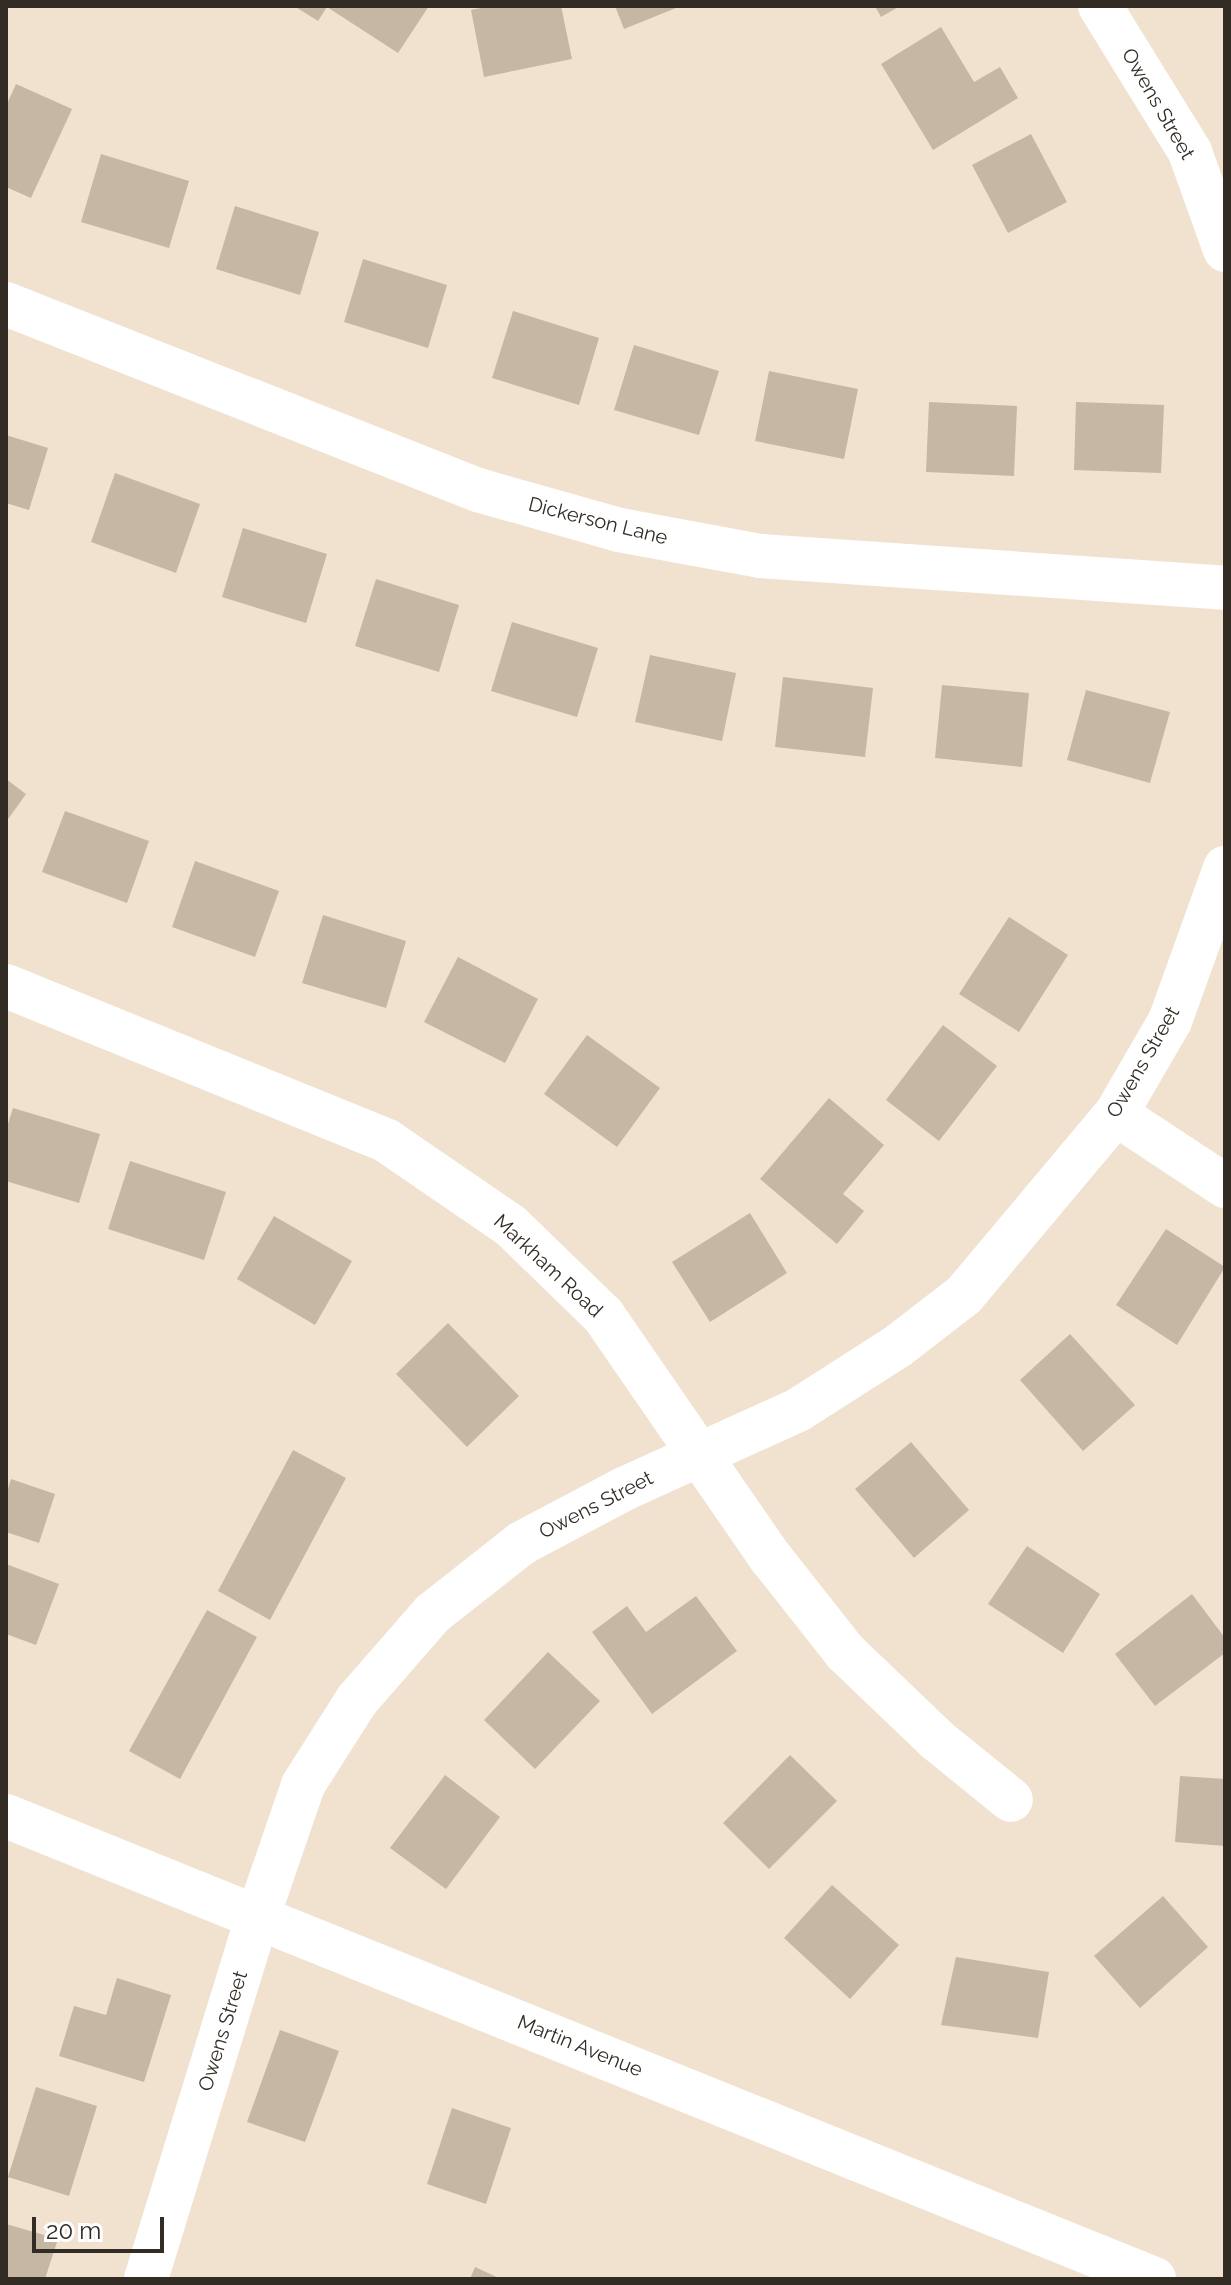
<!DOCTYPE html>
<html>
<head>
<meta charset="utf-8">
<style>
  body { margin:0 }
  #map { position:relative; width:1231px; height:2285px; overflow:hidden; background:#f1e2cf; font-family:Raleway,sans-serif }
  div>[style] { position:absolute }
  .building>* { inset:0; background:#c6b7a5 }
  .minor>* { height:44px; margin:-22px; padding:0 22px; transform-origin:22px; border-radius:22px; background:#fff }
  span { translate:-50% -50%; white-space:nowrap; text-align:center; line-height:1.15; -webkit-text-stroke:7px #fff; paint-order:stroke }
  .street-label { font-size:20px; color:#322c25 }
  .frame { position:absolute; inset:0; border:8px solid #322c25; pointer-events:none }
  .scale { position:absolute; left:32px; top:2217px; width:132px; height:36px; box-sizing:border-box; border:4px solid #322c25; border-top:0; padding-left:10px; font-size:24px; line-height:28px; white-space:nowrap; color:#322c25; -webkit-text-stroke:6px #fff; paint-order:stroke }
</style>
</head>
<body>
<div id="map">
  <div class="building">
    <i style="clip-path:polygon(294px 6px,429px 6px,398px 53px,327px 7px,318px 21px)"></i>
    <i style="clip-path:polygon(491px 6px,561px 6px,572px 59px,484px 77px,471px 10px)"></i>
    <i style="clip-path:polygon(615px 6px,681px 6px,624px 29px)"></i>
    <i style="clip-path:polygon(875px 6px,900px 6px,881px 17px)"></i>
    <i style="clip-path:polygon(941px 27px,974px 82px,1000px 67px,1018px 98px,933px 150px,881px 64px)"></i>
    <i style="clip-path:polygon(16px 84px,72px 109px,31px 198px,6px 187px,6px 106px)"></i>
    <i style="clip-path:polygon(1031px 134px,1067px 202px,1008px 233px,972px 165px)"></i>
    <i style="clip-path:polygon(101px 154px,189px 181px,169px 248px,81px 222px)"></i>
    <i style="clip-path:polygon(235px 206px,319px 232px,300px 295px,216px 269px)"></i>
    <i style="clip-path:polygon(363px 259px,447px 285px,428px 348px,344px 322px)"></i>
    <i style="clip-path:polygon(513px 311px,599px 338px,579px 405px,492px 378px)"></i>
    <i style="clip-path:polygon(634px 345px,719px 371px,699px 435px,614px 410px)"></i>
    <i style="clip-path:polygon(769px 371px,858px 389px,844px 459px,755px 441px)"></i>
    <i style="clip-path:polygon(929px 402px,1017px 406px,1014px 476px,926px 472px)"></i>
    <i style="clip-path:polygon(1076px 402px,1164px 405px,1161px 473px,1074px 470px)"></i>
    <i style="clip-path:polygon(6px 435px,48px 448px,29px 510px,6px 503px)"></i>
    <i style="clip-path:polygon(115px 473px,200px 504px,176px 573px,91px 542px)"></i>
    <i style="clip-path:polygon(243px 528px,327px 554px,306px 623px,222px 597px)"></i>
    <i style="clip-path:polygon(376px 579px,459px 605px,439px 672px,355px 646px)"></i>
    <i style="clip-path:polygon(512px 622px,598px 648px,577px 717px,491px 691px)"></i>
    <i style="clip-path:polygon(650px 655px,736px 673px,722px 741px,635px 722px)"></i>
    <i style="clip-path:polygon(783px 677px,873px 688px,865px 757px,775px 747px)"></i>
    <i style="clip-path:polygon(942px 685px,1029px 693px,1022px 767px,935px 758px)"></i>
    <i style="clip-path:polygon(1086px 690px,1170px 712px,1150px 783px,1067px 760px)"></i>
    <i style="clip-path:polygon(6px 779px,26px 794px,6px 822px)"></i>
    <i style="clip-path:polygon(65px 811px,149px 841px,127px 903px,42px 872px)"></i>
    <i style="clip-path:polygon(195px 861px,279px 891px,255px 957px,172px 927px)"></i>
    <i style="clip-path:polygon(323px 915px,406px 941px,386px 1008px,302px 983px)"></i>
    <i style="clip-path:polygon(1009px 917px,1068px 955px,1019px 1032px,959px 994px)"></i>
    <i style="clip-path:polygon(458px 957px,538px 999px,505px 1063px,424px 1022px)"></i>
    <i style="clip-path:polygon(943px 1025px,997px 1066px,939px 1141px,886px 1100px)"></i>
    <i style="clip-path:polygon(587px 1035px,660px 1088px,617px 1147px,544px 1094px)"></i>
    <i style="clip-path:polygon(829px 1098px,884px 1145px,843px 1194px,864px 1211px,837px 1244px,760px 1179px)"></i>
    <i style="clip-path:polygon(13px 1108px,100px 1134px,79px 1203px,6px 1181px,6px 1130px)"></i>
    <i style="clip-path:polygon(130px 1161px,226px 1192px,204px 1260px,108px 1229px)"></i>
    <i style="clip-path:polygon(750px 1213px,787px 1273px,710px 1322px,672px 1262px)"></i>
    <i style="clip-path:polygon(274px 1216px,352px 1261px,315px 1325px,237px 1279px)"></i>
    <i style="clip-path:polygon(1166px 1229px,1225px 1267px,1177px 1345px,1116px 1305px)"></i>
    <i style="clip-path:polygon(448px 1323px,519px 1396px,467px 1447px,396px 1374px)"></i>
    <i style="clip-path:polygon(1070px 1334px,1135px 1405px,1083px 1451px,1020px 1380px)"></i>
    <i style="clip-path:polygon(911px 1442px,969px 1510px,914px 1558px,855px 1489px)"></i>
    <i style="clip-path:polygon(293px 1450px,346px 1478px,270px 1620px,218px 1591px)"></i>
    <i style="clip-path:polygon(11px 1479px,55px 1494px,39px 1543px,6px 1532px,6px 1495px)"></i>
    <i style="clip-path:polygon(1027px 1546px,1100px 1594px,1063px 1653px,988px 1604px)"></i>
    <i style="clip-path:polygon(6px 1564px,59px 1584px,36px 1645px,6px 1634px)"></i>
    <i style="clip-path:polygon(1192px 1594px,1225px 1638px,1225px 1653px,1155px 1706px,1115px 1654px)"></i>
    <i style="clip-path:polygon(696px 1596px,737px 1651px,652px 1714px,592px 1632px,627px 1606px,646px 1632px)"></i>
    <i style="clip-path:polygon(207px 1610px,257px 1637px,180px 1779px,129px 1751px)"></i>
    <i style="clip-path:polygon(548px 1652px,600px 1701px,535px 1769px,484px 1720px)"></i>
    <i style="clip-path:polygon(790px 1755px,837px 1801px,769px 1869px,723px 1823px)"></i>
    <i style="clip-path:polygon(445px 1775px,500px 1817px,446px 1889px,390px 1848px)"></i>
    <i style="clip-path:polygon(1180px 1776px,1225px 1779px,1225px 1846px,1175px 1842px)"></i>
    <i style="clip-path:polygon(832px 1885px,899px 1945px,850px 1999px,784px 1938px)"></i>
    <i style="clip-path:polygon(1163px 1896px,1208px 1947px,1140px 2008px,1094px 1956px)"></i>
    <i style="clip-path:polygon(956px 1957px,1049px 1972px,1038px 2038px,941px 2025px)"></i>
    <i style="clip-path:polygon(117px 1978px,171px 1995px,144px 2082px,59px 2056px,74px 2006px,106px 2015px)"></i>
    <i style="clip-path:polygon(280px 2030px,339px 2051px,305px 2142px,247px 2122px)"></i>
    <i style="clip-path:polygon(36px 2087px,97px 2106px,69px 2196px,8px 2177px)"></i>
    <i style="clip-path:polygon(452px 2108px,511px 2128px,486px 2204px,427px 2184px)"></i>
    <i style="clip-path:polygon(6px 2224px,58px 2239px,45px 2279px,6px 2279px)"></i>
    <i style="clip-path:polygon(475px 2267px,501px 2279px,470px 2279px)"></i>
  </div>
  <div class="minor">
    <i style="left:1100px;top:6px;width:172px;rotate:58.3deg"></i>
    <i style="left:1190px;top:152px;width:104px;rotate:70.3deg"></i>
    <i style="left:6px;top:304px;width:507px;rotate:21.51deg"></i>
    <i style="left:478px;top:490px;width:147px;rotate:15.8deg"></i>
    <i style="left:619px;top:530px;width:143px;rotate:10.4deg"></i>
    <i style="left:760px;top:556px;width:466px;rotate:3.9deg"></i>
    <i style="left:6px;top:986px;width:411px;rotate:22.1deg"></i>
    <i style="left:387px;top:1141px;width:150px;rotate:34.4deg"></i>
    <i style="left:511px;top:1226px;width:128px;rotate:44.1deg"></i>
    <i style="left:603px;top:1315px;width:294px;rotate:55.4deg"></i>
    <i style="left:770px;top:1557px;width:121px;rotate:51.7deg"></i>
    <i style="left:845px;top:1652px;width:127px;rotate:43.7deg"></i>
    <i style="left:937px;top:1740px;width:95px;rotate:39deg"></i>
    <i style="left:1116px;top:1114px;width:131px;rotate:33.4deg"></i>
    <i style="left:6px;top:1816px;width:1238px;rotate:21.96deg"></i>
    <i style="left:146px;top:2279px;width:380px;rotate:-72.9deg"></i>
    <i style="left:258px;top:1916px;width:139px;rotate:-71deg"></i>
    <i style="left:303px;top:1785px;width:101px;rotate:-57.6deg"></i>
    <i style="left:357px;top:1700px;width:116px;rotate:-48.9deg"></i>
    <i style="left:433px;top:1613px;width:113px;rotate:-38.2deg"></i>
    <i style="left:522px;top:1543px;width:118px;rotate:-27.9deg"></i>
    <i style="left:626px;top:1488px;width:189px;rotate:-24.4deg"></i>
    <i style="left:798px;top:1410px;width:119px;rotate:-32.6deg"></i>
    <i style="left:898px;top:1346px;width:83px;rotate:-37.7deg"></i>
    <i style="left:964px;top:1295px;width:236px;rotate:-50deg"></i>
    <i style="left:1116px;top:1114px;width:108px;rotate:-59.9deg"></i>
    <i style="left:1170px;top:1021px;width:163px;rotate:-70.2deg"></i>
  </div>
  <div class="street-label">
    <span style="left:1158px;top:104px;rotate:60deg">Owens Street</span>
    <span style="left:598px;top:521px;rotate:14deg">Dickerson Lane</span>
    <span style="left:1143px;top:1062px;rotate:-60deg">Owens Street</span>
    <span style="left:548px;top:1266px;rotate:43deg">Markham Road</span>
    <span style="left:596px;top:1505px;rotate:-27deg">Owens Street</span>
    <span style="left:223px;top:2031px;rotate:-73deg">Owens Street</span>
    <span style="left:580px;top:2046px;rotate:22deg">Martin Avenue</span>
  </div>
  <div class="frame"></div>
  <div class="scale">20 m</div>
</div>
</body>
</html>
